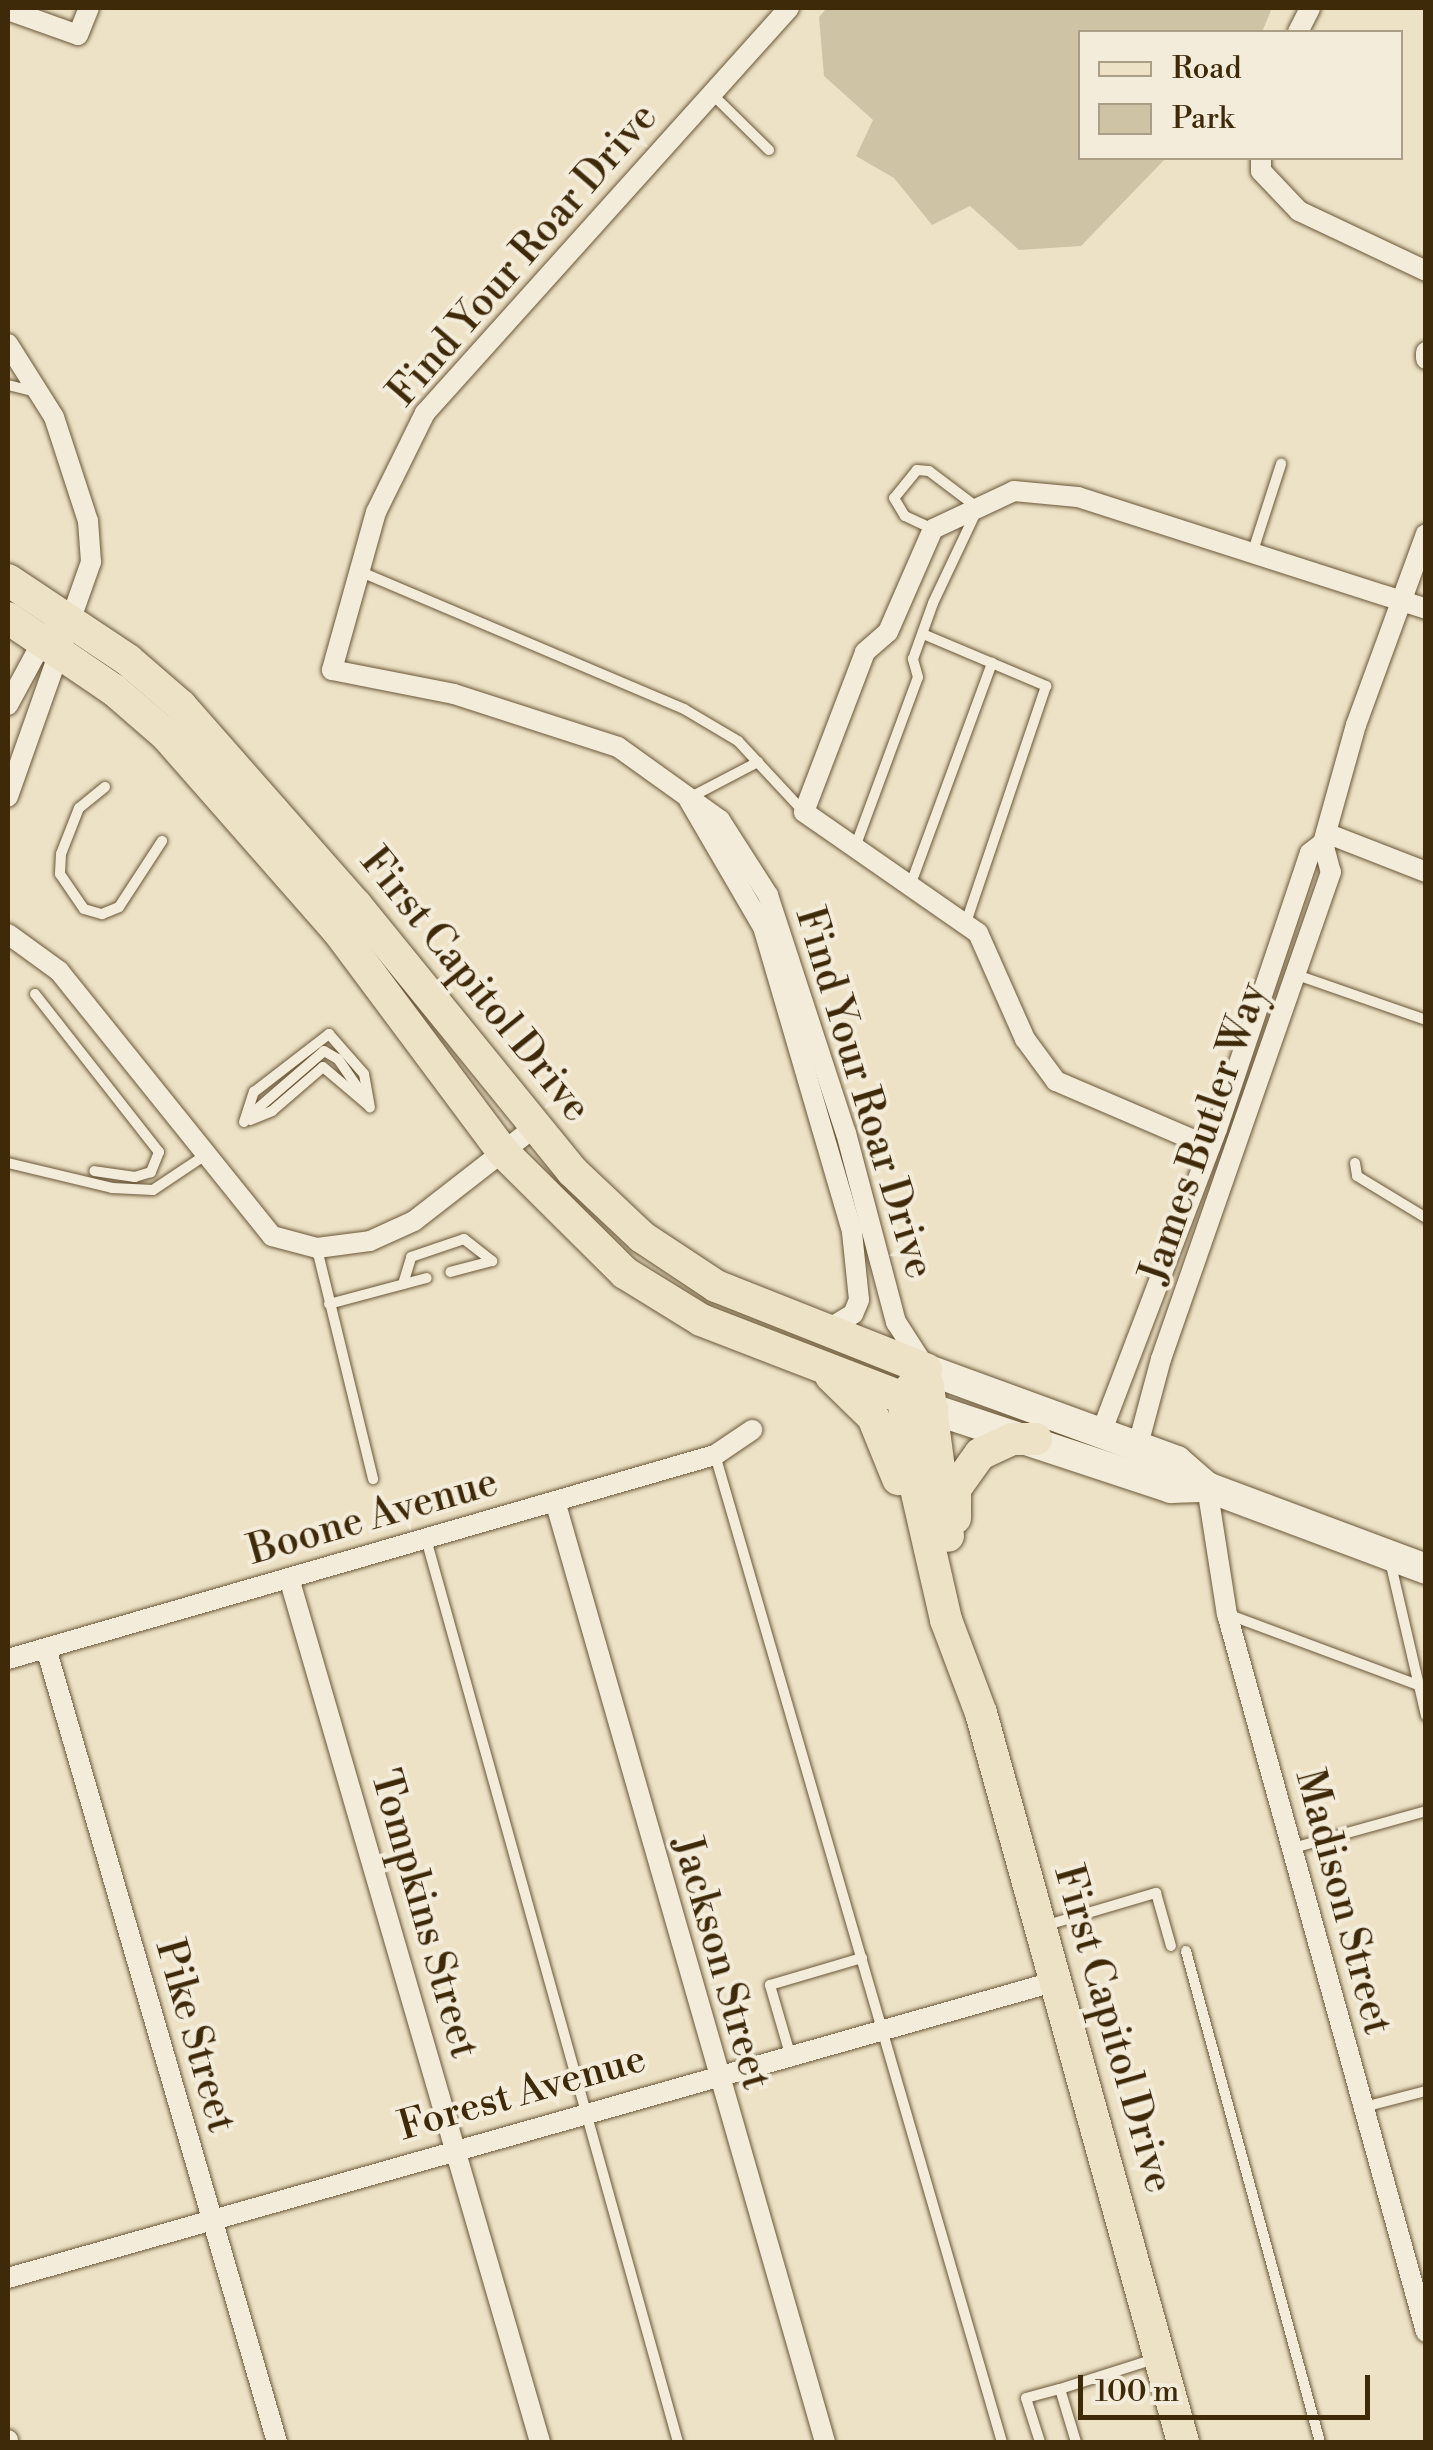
<!DOCTYPE html>
<html>
<head>
<meta charset="utf-8">
<style>
  body { margin:0 }
  #map { position:relative; width:1433px; height:2450px; overflow:hidden; background:#ede2c6; font-family:"Libre Bodoni",serif }
  div>[style] { position:absolute }
  .green>* { inset:0; background:#cfc3a6 }
  .roads { filter:drop-shadow(0 0 2px #6a5738) drop-shadow(0 0 2px #6a5738) }
  .service>* { height:10px; margin:-5px; padding:0 5px; transform-origin:5px; border-radius:5px; background:#f3ecda }
  .minor>* { height:20px; margin:-10px; padding:0 10px; transform-origin:10px; border-radius:10px; background:#f3ecda }
  .secondary>* { height:30px; margin:-15px; padding:0 15px; transform-origin:15px; border-radius:15px; background:#f3ecda }
  .primary>* { height:32px; margin:-16px; padding:0 16px; transform-origin:16px; border-radius:16px; background:#ede2c6 }
  span { translate:-50% -50%; white-space:nowrap; text-align:center; line-height:1.15; -webkit-text-stroke:8px #f3ecda; paint-order:stroke }
  .street-label { font-size:40px; color:#3e2909 }
  .frame { position:absolute; inset:0; border:10px solid #3e2909; pointer-events:none }
  .legend { position:absolute; left:1078px; top:30px; width:325px; height:130px; box-sizing:border-box; background:#f3ecda; border:2px solid #ab9e86; margin:0; padding:12px 18px; list-style:none; font-size:30px; color:#3e2909 }
  .legend li { display:flex; align-items:center; gap:20px; height:50px }
  .legend b { width:50px; border:2px solid #ab9e86 }
  .scale { position:absolute; left:1078px; top:2375px; width:292px; height:45px; box-sizing:border-box; border:5px solid #3e2909; border-top:0; padding-left:12px; font-size:30px; line-height:35px; white-space:nowrap; color:#3e2909; -webkit-text-stroke:8px #f3ecda; paint-order:stroke }
</style>
</head>
<body>
<div id="map">
  <div class="green">
    <i style="clip-path:polygon(827px 8px,1272px 8px,1262px 32px,1080px 32px,1080px 158px,1166px 158px,1081px 246px,1019px 250px,970px 206px,932px 225px,894px 178px,856px 156px,873px 120px,824px 76px,819px 17px)"></i>
  </div>
  <div class="roads">
    <div class="service">
      <i style="left:712px;top:94px;width:80px;rotate:44.5deg"></i>
      <i style="left:8px;top:385px;width:30px;rotate:14deg"></i>
      <i style="left:1252px;top:554px;width:95px;rotate:-72.1deg"></i>
      <i style="left:359px;top:571px;width:353px;rotate:23deg"></i>
      <i style="left:684px;top:709px;width:63px;rotate:30.7deg"></i>
      <i style="left:738px;top:741px;width:96px;rotate:47.1deg"></i>
      <i style="left:923px;top:634px;width:134px;rotate:22.9deg"></i>
      <i style="left:1046px;top:686px;width:250px;rotate:108.7deg"></i>
      <i style="left:105px;top:787px;width:33px;rotate:141deg"></i>
      <i style="left:79px;top:808px;width:49px;rotate:111.4deg"></i>
      <i style="left:61px;top:854px;width:20px;rotate:93deg"></i>
      <i style="left:60px;top:874px;width:42px;rotate:55.6deg"></i>
      <i style="left:84px;top:909px;width:19px;rotate:16deg"></i>
      <i style="left:102px;top:914px;width:18px;rotate:-22deg"></i>
      <i style="left:119px;top:907px;width:79px;rotate:-56.9deg"></i>
      <i style="left:689px;top:798px;width:78px;rotate:-27.6deg"></i>
      <i style="left:854px;top:850px;width:184px;rotate:-69.7deg"></i>
      <i style="left:918px;top:677px;width:19px;rotate:-106deg"></i>
      <i style="left:913px;top:659px;width:59px;rotate:-70.3deg"></i>
      <i style="left:933px;top:603px;width:105px;rotate:-64.7deg"></i>
      <i style="left:978px;top:508px;width:61px;rotate:-142.9deg"></i>
      <i style="left:929px;top:471px;width:12px;rotate:-175deg"></i>
      <i style="left:917px;top:470px;width:36px;rotate:129deg"></i>
      <i style="left:894px;top:498px;width:21px;rotate:59deg"></i>
      <i style="left:905px;top:516px;width:31px;rotate:25deg"></i>
      <i style="left:910px;top:886px;width:238px;rotate:-69.8deg"></i>
      <i style="left:1297px;top:975px;width:137px;rotate:19.2deg"></i>
      <i style="left:35px;top:994px;width:201px;rotate:51.9deg"></i>
      <i style="left:159px;top:1152px;width:22px;rotate:112deg"></i>
      <i style="left:151px;top:1172px;width:17px;rotate:163deg"></i>
      <i style="left:135px;top:1177px;width:41px;rotate:-171.7deg"></i>
      <i style="left:249px;top:1116px;width:99px;rotate:-40.9deg"></i>
      <i style="left:324px;top:1051px;width:16px;rotate:30deg"></i>
      <i style="left:338px;top:1059px;width:51px;rotate:55.4deg"></i>
      <i style="left:250px;top:1120px;width:24px;rotate:-22deg"></i>
      <i style="left:272px;top:1111px;width:67px;rotate:-40.8deg"></i>
      <i style="left:323px;top:1067px;width:60px;rotate:40.3deg"></i>
      <i style="left:244px;top:1122px;width:32px;rotate:-72deg"></i>
      <i style="left:254px;top:1092px;width:95px;rotate:-37.7deg"></i>
      <i style="left:329px;top:1034px;width:53px;rotate:48.8deg"></i>
      <i style="left:364px;top:1074px;width:34px;rotate:80deg"></i>
      <i style="left:8px;top:1163px;width:107px;rotate:13.5deg"></i>
      <i style="left:112px;top:1188px;width:41px;rotate:2.8deg"></i>
      <i style="left:153px;top:1190px;width:61px;rotate:-33.7deg"></i>
      <i style="left:1355px;top:1163px;width:13px;rotate:81deg"></i>
      <i style="left:1357px;top:1176px;width:81px;rotate:31.3deg"></i>
      <i style="left:317px;top:1249px;width:237px;rotate:76.3deg"></i>
      <i style="left:403px;top:1284px;width:28px;rotate:-73deg"></i>
      <i style="left:411px;top:1257px;width:56px;rotate:-18.8deg"></i>
      <i style="left:464px;top:1239px;width:36px;rotate:38deg"></i>
      <i style="left:492px;top:1261px;width:43px;rotate:165.3deg"></i>
      <i style="left:329px;top:1304px;width:101px;rotate:-14.9deg"></i>
      <i style="left:715px;top:1455px;width:1028px;rotate:73.79deg"></i>
      <i style="left:426px;top:1539px;width:938px;rotate:74.41deg"></i>
      <i style="left:1390px;top:1561px;width:159px;rotate:76.9deg"></i>
      <i style="left:1227px;top:1614px;width:204px;rotate:20.4deg"></i>
      <i style="left:1293px;top:1848px;width:138px;rotate:-15.5deg"></i>
      <i style="left:1047px;top:1925px;width:114px;rotate:-16.4deg"></i>
      <i style="left:1156px;top:1893px;width:55px;rotate:74.2deg"></i>
      <i style="left:1186px;top:1951px;width:509px;rotate:74.74deg"></i>
      <i style="left:790px;top:2054px;width:72px;rotate:-106.2deg"></i>
      <i style="left:770px;top:1985px;width:96px;rotate:-16.4deg"></i>
      <i style="left:1364px;top:2107px;width:64px;rotate:-14.5deg"></i>
      <i style="left:1040px;top:2442px;width:46px;rotate:-107.7deg"></i>
      <i style="left:1026px;top:2398px;width:35px;rotate:-15deg"></i>
      <i style="left:1076px;top:2442px;width:55px;rotate:-106.8deg"></i>
      <i style="left:1060px;top:2389px;width:99px;rotate:-17.7deg"></i>
    </div>
    <div class="minor">
      <i style="left:789px;top:8px;width:545px;rotate:131.95deg"></i>
      <i style="left:425px;top:413px;width:110px;rotate:116.3deg"></i>
      <i style="left:376px;top:512px;width:164px;rotate:105.6deg"></i>
      <i style="left:332px;top:670px;width:124px;rotate:11.1deg"></i>
      <i style="left:454px;top:694px;width:172px;rotate:17.9deg"></i>
      <i style="left:618px;top:747px;width:125px;rotate:35.6deg"></i>
      <i style="left:720px;top:820px;width:89px;rotate:57.4deg"></i>
      <i style="left:768px;top:895px;width:250px;rotate:71.9deg"></i>
      <i style="left:846px;top:1133px;width:196px;rotate:75.2deg"></i>
      <i style="left:896px;top:1322px;width:54px;rotate:57.2deg"></i>
      <i style="left:8px;top:10px;width:74px;rotate:19.7deg"></i>
      <i style="left:78px;top:35px;width:29px;rotate:-68deg"></i>
      <i style="left:1298px;top:32px;width:27px;rotate:-63deg"></i>
      <i style="left:1261px;top:158px;width:13px;rotate:90deg"></i>
      <i style="left:1261px;top:171px;width:55px;rotate:46.5deg"></i>
      <i style="left:1299px;top:211px;width:140px;rotate:25.3deg"></i>
      <i style="left:8px;top:344px;width:86px;rotate:57.8deg"></i>
      <i style="left:54px;top:417px;width:109px;rotate:71.9deg"></i>
      <i style="left:88px;top:521px;width:41px;rotate:85.8deg"></i>
      <i style="left:91px;top:562px;width:249px;rotate:109.5deg"></i>
      <i style="left:1426px;top:352px;width:7px;rotate:90deg"></i>
      <i style="left:8px;top:705px;width:82px;rotate:-61.6deg"></i>
      <i style="left:689px;top:800px;width:147px;rotate:59.8deg"></i>
      <i style="left:763px;top:927px;width:318px;rotate:73.7deg"></i>
      <i style="left:852px;top:1232px;width:68px;rotate:84.1deg"></i>
      <i style="left:859px;top:1300px;width:15px;rotate:113deg"></i>
      <i style="left:853px;top:1314px;width:31px;rotate:149deg"></i>
      <i style="left:1326px;top:833px;width:107px;rotate:21.3deg"></i>
      <i style="left:1323px;top:843px;width:123px;rotate:-74.4deg"></i>
      <i style="left:1356px;top:725px;width:203px;rotate:-69.9deg"></i>
      <i style="left:8px;top:934px;width:63px;rotate:36deg"></i>
      <i style="left:59px;top:971px;width:340px;rotate:51.2deg"></i>
      <i style="left:272px;top:1236px;width:47px;rotate:14.9deg"></i>
      <i style="left:317px;top:1248px;width:53px;rotate:-7.5deg"></i>
      <i style="left:370px;top:1241px;width:48px;rotate:-24.4deg"></i>
      <i style="left:414px;top:1221px;width:155px;rotate:-37.9deg"></i>
      <i style="left:1210px;top:1147px;width:168px;rotate:-156.8deg"></i>
      <i style="left:1056px;top:1081px;width:52px;rotate:-126.4deg"></i>
      <i style="left:1025px;top:1039px;width:116px;rotate:-113.9deg"></i>
      <i style="left:978px;top:933px;width:212px;rotate:-145.2deg"></i>
      <i style="left:804px;top:812px;width:171px;rotate:-69.1deg"></i>
      <i style="left:865px;top:652px;width:30px;rotate:-41deg"></i>
      <i style="left:888px;top:632px;width:112px;rotate:-66.4deg"></i>
      <i style="left:933px;top:529px;width:89px;rotate:-25.1deg"></i>
      <i style="left:1014px;top:491px;width:64px;rotate:5.4deg"></i>
      <i style="left:1078px;top:497px;width:366px;rotate:17.8deg"></i>
      <i style="left:1101px;top:1433px;width:325px;rotate:-69.1deg"></i>
      <i style="left:1217px;top:1129px;width:291px;rotate:-71.4deg"></i>
      <i style="left:1310px;top:853px;width:16px;rotate:-38deg"></i>
      <i style="left:1323px;top:843px;width:30px;rotate:75deg"></i>
      <i style="left:1331px;top:872px;width:516px;rotate:109.24deg"></i>
      <i style="left:1161px;top:1359px;width:89px;rotate:105deg"></i>
      <i style="left:1207px;top:1487px;width:129px;rotate:81.1deg"></i>
      <i style="left:1227px;top:1614px;width:745px;rotate:74.51deg"></i>
      <i style="left:555px;top:1501px;width:979px;rotate:73.99deg"></i>
      <i style="left:289px;top:1578px;width:900px;rotate:73.8deg"></i>
      <i style="left:46px;top:1648px;width:827px;rotate:73.78deg"></i>
      <i style="left:8px;top:1659px;width:736px;rotate:-16.1deg"></i>
      <i style="left:715px;top:1455px;width:45px;rotate:-34deg"></i>
      <i style="left:8px;top:2278px;width:1090px;rotate:-15.81deg"></i>
      <i style="left:8px;top:2440px;width:2px;rotate:90deg"></i>
    </div>
    <div class="secondary">
      <i style="left:926px;top:1369px;width:267px;rotate:20.1deg"></i>
      <i style="left:1177px;top:1461px;width:40px;rotate:41deg"></i>
      <i style="left:1207px;top:1487px;width:234px;rotate:20.5deg"></i>
      <i style="left:932px;top:1409px;width:252px;rotate:18.3deg"></i>
      <i style="left:1171px;top:1488px;width:36px;rotate:-2deg"></i>
    </div>
    <div class="primary">
      <i style="left:8px;top:580px;width:144px;rotate:33.7deg"></i>
      <i style="left:128px;top:660px;width:70px;rotate:41deg"></i>
      <i style="left:181px;top:706px;width:265px;rotate:48.7deg"></i>
      <i style="left:356px;top:905px;width:343px;rotate:50.9deg"></i>
      <i style="left:572px;top:1171px;width:96px;rotate:43.3deg"></i>
      <i style="left:642px;top:1237px;width:89px;rotate:33.5deg"></i>
      <i style="left:716px;top:1286px;width:226px;rotate:21.6deg"></i>
      <i style="left:8px;top:618px;width:128px;rotate:34.2deg"></i>
      <i style="left:114px;top:690px;width:69px;rotate:40.9deg"></i>
      <i style="left:166px;top:735px;width:262px;rotate:48.7deg"></i>
      <i style="left:339px;top:932px;width:274px;rotate:53.3deg"></i>
      <i style="left:503px;top:1152px;width:172px;rotate:44.8deg"></i>
      <i style="left:625px;top:1273px;width:89px;rotate:31.7deg"></i>
      <i style="left:701px;top:1320px;width:248px;rotate:21.1deg"></i>
      <i style="left:831px;top:1376px;width:59px;rotate:44.3deg"></i>
      <i style="left:873px;top:1417px;width:67px;rotate:68deg"></i>
      <i style="left:914px;top:1384px;width:16px;rotate:128deg"></i>
      <i style="left:904px;top:1397px;width:48px;rotate:87.6deg"></i>
      <i style="left:906px;top:1445px;width:180px;rotate:77.1deg"></i>
      <i style="left:946px;top:1620px;width:99px;rotate:69.4deg"></i>
      <i style="left:981px;top:1713px;width:756px;rotate:74.51deg"></i>
      <i style="left:928px;top:1386px;width:151px;rotate:82.4deg"></i>
      <i style="left:955px;top:1518px;width:29px;rotate:-90deg"></i>
      <i style="left:955px;top:1489px;width:43px;rotate:-54.5deg"></i>
      <i style="left:980px;top:1454px;width:35px;rotate:-25deg"></i>
      <i style="left:1012px;top:1439px;width:24px"></i>
    </div>
  </div>
  <div class="street-label">
    <span style="left:523px;top:255px;rotate:-49deg">Find Your Roar Drive</span>
    <span style="left:475px;top:985px;rotate:51deg">First Capitol Drive</span>
    <span style="left:864px;top:1093px;rotate:73deg">Find Your Roar Drive</span>
    <span style="left:1204px;top:1133px;rotate:-71deg">James Butler Way</span>
    <span style="left:373px;top:1517px;rotate:-16deg">Boone Avenue</span>
    <span style="left:1343px;top:1902px;rotate:75deg">Madison Street</span>
    <span style="left:424px;top:1914px;rotate:74deg">Tompkins Street</span>
    <span style="left:721px;top:1963px;rotate:74deg">Jackson Street</span>
    <span style="left:1113px;top:2029px;rotate:74deg">First Capitol Drive</span>
    <span style="left:195px;top:2036px;rotate:74deg">Pike Street</span>
    <span style="left:522px;top:2093px;rotate:-16deg">Forest Avenue</span>
  </div>
  <div class="frame"></div>
  <ul class="legend">
  <li><b style="height:12px;background:#ede2c6"></b>Road</li>
  <li><b style="height:28px;background:#cfc3a6"></b>Park</li>
  </ul>
  <div class="scale">100 m</div>
</div>
</body>
</html>
